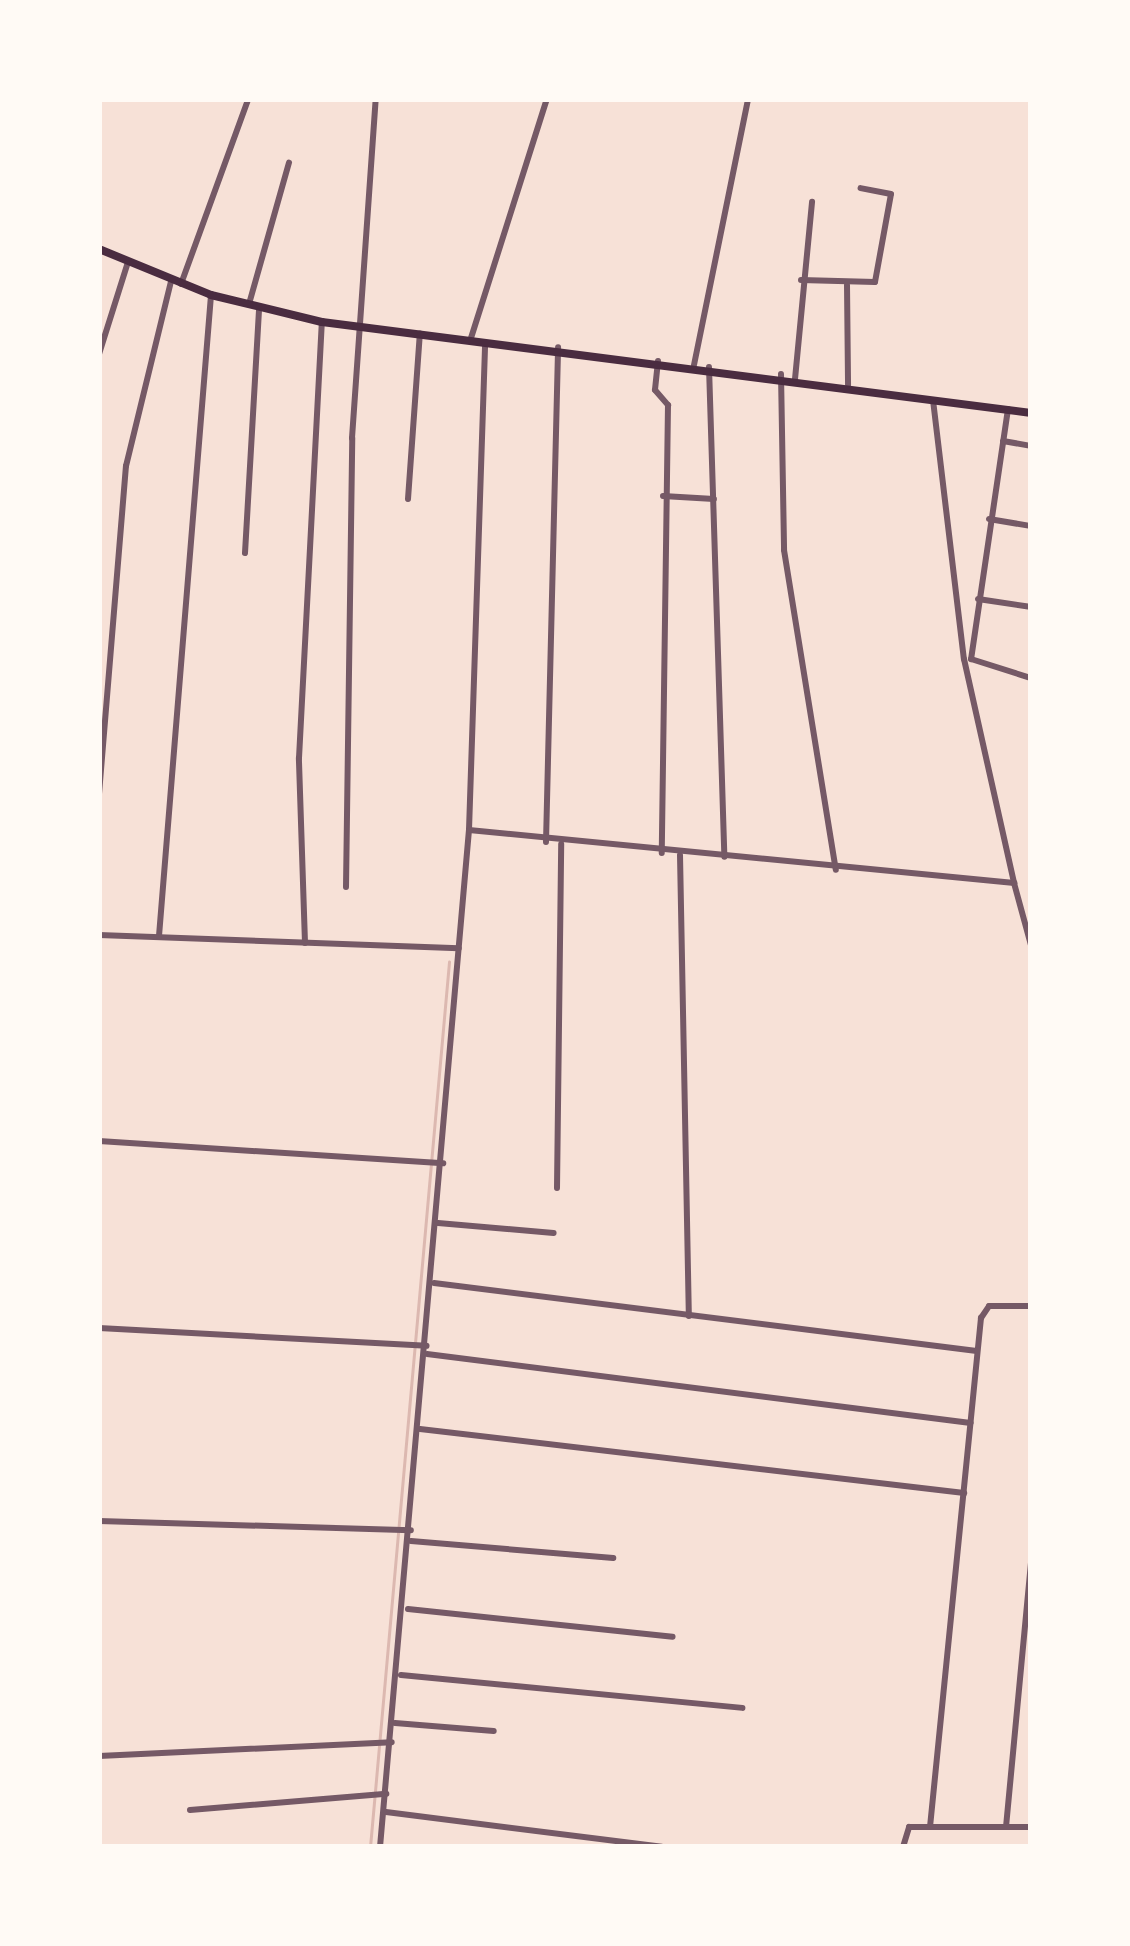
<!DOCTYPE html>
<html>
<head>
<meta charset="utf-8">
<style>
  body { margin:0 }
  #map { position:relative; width:1130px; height:1946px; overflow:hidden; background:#f7e1d7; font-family:"Golos Text",sans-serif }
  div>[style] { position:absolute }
  .stream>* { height:3px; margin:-1.5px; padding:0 1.5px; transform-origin:1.5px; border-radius:1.5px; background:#dcb8b0 }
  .minor>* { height:6px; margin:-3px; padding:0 3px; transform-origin:3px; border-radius:3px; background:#755966 }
  .secondary>* { height:8px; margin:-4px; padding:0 4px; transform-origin:4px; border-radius:4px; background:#4a2c40 }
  span { translate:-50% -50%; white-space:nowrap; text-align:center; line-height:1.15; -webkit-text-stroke:9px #fffaf5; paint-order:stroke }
  .frame { position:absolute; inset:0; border:102px solid #fffaf5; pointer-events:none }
</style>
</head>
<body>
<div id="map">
  <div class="stream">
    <i style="left:370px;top:1847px;width:889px;rotate:-84.9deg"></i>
  </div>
  <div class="minor">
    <i style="left:801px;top:280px;width:74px;rotate:1.5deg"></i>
    <i style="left:875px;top:282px;width:89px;rotate:-79.7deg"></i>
    <i style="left:891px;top:194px;width:31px;rotate:-169deg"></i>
    <i style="left:181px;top:284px;width:196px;rotate:-70deg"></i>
    <i style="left:847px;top:285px;width:100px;rotate:89.4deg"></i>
    <i style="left:249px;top:304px;width:147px;rotate:-74.2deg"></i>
    <i style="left:471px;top:338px;width:251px;rotate:-72.4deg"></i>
    <i style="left:99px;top:354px;width:96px;rotate:-72.5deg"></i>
    <i style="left:658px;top:361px;width:29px;rotate:96deg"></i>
    <i style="left:655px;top:390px;width:20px;rotate:49deg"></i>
    <i style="left:668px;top:405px;width:448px;rotate:90.8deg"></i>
    <i style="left:694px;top:365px;width:271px;rotate:-78.5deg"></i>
    <i style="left:709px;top:367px;width:490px;rotate:88.2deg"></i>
    <i style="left:781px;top:374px;width:176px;rotate:89deg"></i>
    <i style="left:784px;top:550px;width:324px;rotate:80.8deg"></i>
    <i style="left:795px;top:379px;width:178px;rotate:-84.5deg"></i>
    <i style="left:933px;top:400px;width:261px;rotate:83.2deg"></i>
    <i style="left:964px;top:659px;width:230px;rotate:77.4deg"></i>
    <i style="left:1008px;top:409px;width:253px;rotate:98.4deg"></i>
    <i style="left:971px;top:659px;width:63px;rotate:17.6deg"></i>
    <i style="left:1003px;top:441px;width:28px;rotate:10deg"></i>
    <i style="left:663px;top:496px;width:51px;rotate:3.4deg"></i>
    <i style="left:408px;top:499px;width:166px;rotate:-85.9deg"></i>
    <i style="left:989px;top:519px;width:43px;rotate:9.5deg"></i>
    <i style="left:245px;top:553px;width:243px;rotate:-86.7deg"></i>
    <i style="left:978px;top:599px;width:54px;rotate:8.6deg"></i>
    <i style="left:99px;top:794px;width:329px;rotate:-85.3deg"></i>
    <i style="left:126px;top:466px;width:190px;rotate:-76.3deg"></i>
    <i style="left:469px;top:830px;width:548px;rotate:5.55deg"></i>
    <i style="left:1014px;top:883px;width:64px;rotate:74.7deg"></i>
    <i style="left:546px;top:842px;width:495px;rotate:-88.6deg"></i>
    <i style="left:680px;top:855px;width:461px;rotate:88.9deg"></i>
    <i style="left:346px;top:887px;width:449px;rotate:-89.2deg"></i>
    <i style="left:352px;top:438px;width:340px;rotate:-86deg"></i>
    <i style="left:99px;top:935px;width:360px;rotate:2.1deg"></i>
    <i style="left:159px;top:936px;width:643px;rotate:-85.36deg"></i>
    <i style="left:305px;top:943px;width:185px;rotate:-91.9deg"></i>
    <i style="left:299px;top:758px;width:437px;rotate:-87deg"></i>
    <i style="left:99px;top:1141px;width:345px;rotate:3.7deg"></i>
    <i style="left:557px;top:1188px;width:344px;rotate:-89.3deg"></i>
    <i style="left:438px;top:1223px;width:116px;rotate:4.9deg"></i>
    <i style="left:434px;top:1283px;width:547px;rotate:7.14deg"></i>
    <i style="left:99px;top:1328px;width:328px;rotate:3.1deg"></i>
    <i style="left:427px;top:1354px;width:548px;rotate:7.23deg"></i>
    <i style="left:420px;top:1429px;width:548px;rotate:6.71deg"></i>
    <i style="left:99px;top:1521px;width:312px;rotate:1.7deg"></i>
    <i style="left:411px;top:1541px;width:203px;rotate:4.8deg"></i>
    <i style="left:408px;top:1609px;width:266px;rotate:6deg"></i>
    <i style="left:401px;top:1675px;width:343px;rotate:5.5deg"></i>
    <i style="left:395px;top:1723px;width:99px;rotate:4.6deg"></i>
    <i style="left:99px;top:1756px;width:293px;rotate:-2.7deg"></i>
    <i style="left:190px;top:1810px;width:197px;rotate:-4.7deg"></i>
    <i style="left:386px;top:1812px;width:278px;rotate:7.2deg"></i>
    <i style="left:930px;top:1827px;width:512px;rotate:-84.28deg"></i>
    <i style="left:981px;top:1318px;width:14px;rotate:-56deg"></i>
    <i style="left:989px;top:1306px;width:42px"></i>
    <i style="left:1006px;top:1827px;width:267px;rotate:-84.6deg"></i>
    <i style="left:380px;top:1847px;width:1021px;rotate:-85deg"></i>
    <i style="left:469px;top:830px;width:487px;rotate:-88.1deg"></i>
    <i style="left:903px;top:1847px;width:21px;rotate:-73deg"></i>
    <i style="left:909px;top:1827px;width:122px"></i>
  </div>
  <div class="secondary">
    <i style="left:99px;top:249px;width:121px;rotate:22.3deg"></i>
    <i style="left:211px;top:295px;width:114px;rotate:13.7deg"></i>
    <i style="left:322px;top:322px;width:715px;rotate:7.31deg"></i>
  </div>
  <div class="frame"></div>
</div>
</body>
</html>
